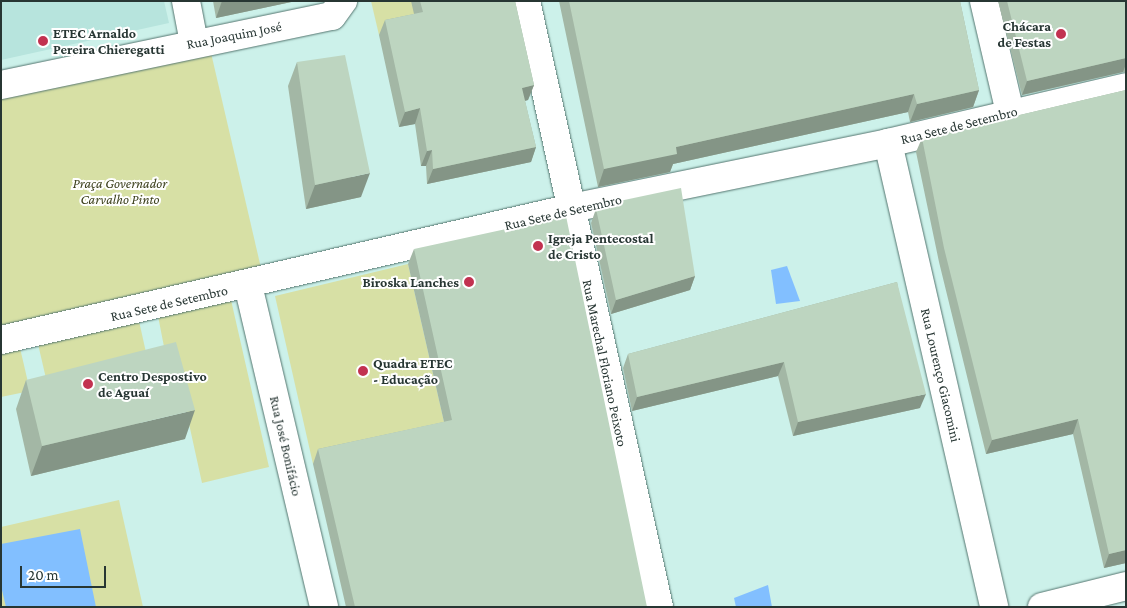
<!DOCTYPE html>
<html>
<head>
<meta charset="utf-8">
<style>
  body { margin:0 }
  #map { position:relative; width:1127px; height:608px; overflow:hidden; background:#ccf1ea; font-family:"Crimson Pro",serif }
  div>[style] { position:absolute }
  .built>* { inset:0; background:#b7e4dd }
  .green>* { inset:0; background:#d7e0a5 }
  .water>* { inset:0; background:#82bfff }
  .roads { filter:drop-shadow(0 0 1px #54756f) drop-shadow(0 0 1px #54756f) }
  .minor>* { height:28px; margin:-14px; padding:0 14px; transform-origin:14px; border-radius:14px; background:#fff }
  .wall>* { inset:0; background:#a3b7a5 }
  .shaded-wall>* { inset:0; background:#849586 }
  .building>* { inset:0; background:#bdd5c0 }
  .dots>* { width:14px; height:14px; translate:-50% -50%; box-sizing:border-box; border:2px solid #fff; border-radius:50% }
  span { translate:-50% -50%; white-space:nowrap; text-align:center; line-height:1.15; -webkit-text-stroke:4px #fff; paint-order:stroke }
  .poi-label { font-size:14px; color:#273633; font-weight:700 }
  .right { translate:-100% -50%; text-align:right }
  .left { translate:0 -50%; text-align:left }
  .street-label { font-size:14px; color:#273633 }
  .park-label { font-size:14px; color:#3b3f1b; font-style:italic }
  .frame { position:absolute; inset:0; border:2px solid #273633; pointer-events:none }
  .scale { position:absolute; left:20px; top:566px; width:86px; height:22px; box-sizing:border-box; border:2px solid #273633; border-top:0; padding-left:6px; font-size:15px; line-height:18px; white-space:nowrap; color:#273633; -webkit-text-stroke:4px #fff; paint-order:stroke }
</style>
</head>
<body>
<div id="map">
  <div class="built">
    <i style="clip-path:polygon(1px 1px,164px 1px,169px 23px,1px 60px)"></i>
  </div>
  <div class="green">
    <i style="clip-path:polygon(371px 1px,412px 1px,418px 27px,379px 35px)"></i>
    <i style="clip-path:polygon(208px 40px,264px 281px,1px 340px,1px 85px)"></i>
    <i style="clip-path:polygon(408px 264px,447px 435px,313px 464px,275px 296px)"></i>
    <i style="clip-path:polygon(231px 300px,269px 467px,202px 483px,175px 360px,167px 362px,158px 316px)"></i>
    <i style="clip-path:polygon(139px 321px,149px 366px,48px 387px,38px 344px)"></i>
    <i style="clip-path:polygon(20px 348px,30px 391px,1px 397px,1px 352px)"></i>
    <i style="clip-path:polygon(119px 500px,143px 607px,1px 607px,1px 527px)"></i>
  </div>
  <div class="water">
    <i style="clip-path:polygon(787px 266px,800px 301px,776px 304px,771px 270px)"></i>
    <i style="clip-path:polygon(80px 529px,96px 607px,6px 607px,1px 586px,1px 544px)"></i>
    <i style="clip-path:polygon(768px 585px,772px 607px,736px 607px,734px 598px)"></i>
  </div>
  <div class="roads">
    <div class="minor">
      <i style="left:186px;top:1px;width:43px;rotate:79.2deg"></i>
      <i style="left:526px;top:1px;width:620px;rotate:77.62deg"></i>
      <i style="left:984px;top:1px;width:115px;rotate:76.9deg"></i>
      <i style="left:1px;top:85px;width:338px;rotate:-11.8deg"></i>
      <i style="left:332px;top:16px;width:19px;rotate:-54deg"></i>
      <i style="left:888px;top:143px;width:476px;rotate:77.1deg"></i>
      <i style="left:248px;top:285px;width:331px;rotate:76.7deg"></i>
      <i style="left:1px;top:340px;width:586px;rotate:-13.02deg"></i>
      <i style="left:572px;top:208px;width:323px;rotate:-11.6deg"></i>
      <i style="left:888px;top:143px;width:244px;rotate:-13.2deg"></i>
      <i style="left:1042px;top:607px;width:87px;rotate:-14deg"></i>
    </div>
  </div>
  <div class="wall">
    <i style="clip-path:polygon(213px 1px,296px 1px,216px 18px)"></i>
    <i style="clip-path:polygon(411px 1px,515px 1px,534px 85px,528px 100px,525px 101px,536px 147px,531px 162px,427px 184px,426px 166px,421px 166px,415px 124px,399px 127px,379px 35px,385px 20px,414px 14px)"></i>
    <i style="clip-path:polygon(559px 1px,960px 1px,979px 90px,973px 107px,910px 122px,908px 112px,673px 164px,670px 172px,598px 187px)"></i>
    <i style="clip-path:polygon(998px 1px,1126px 1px,1126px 73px,1123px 72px,1022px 95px)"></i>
    <i style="clip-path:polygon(297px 62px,361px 197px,306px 209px,288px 86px)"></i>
    <i style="clip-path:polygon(1126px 90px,1126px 563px,1104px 568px,1073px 434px,986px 454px,939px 262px,916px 152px,922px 138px)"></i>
    <i style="clip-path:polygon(596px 209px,695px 276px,690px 290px,611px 314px,591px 223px)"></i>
    <i style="clip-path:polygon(414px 249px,647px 607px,346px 607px,313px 464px,318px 449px,444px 422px,408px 264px)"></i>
    <i style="clip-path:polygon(897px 282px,920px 408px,793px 436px,778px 376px,632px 411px,623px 368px,628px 354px)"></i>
    <i style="clip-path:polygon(26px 380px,185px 439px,31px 476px,16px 409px)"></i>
  </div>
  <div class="shaded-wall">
    <i style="clip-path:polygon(222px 1px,296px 1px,216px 18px)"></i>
    <i style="clip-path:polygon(1126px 58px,1126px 64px,1123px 72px,1022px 95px,1027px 81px)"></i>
    <i style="clip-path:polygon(534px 85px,528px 100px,516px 103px,522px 88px)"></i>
    <i style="clip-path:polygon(979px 90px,973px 107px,910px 122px,917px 104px)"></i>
    <i style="clip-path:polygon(914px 94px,908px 112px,673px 164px,670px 172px,598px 187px,604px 169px,676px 147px)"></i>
    <i style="clip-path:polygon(420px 108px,415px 124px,399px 127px,405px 112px)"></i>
    <i style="clip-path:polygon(536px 147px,531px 162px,427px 184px,433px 169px)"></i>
    <i style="clip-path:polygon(432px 150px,426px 166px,421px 166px,427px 151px)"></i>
    <i style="clip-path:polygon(370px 173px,361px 197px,306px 209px,315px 185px)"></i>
    <i style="clip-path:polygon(695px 276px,690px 290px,611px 314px,616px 300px)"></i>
    <i style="clip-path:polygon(784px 362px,778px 376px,632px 411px,637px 397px)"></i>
    <i style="clip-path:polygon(926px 394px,920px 408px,793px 436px,798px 422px)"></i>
    <i style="clip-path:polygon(195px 410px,185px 439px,31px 476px,42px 446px)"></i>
    <i style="clip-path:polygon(1078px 419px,1073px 434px,986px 454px,992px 440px)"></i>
    <i style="clip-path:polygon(1126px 550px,1126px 563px,1104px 568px,1109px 554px)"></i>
  </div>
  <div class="building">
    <i style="clip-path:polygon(420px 1px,515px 1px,534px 85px,522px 88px,536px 147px,433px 169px,432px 150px,427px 151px,420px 108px,405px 112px,385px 20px,423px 12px)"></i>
    <i style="clip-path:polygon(569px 1px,960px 1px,979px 90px,917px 104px,914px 94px,676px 147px,677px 154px,604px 169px)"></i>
    <i style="clip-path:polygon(1007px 1px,1126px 1px,1126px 58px,1027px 81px)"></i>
    <i style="clip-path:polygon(345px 55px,370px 173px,315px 185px,297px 62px)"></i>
    <i style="clip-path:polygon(1126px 90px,1126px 550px,1109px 554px,1078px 419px,992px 440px,944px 248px,922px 138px)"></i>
    <i style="clip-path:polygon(681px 188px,695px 276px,616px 300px,596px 209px,610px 203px)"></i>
    <i style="clip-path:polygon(566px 216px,647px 607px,355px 607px,318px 449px,452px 420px,414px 249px)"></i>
    <i style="clip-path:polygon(897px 282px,926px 394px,798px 422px,784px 362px,637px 397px,628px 354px)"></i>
    <i style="clip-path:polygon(176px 342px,195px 410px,42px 446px,26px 380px)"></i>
  </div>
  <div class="dots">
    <i style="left:1061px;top:34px;background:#c23250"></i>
    <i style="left:43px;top:41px;background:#c23250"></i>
    <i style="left:538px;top:246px;background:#c23250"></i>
    <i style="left:469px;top:282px;background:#c23250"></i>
    <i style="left:363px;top:371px;background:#c23250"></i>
    <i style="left:88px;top:384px;background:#c23250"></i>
  </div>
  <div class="poi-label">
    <span class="right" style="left:1051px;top:34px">Chácara<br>de Festas</span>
    <span class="left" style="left:53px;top:41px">ETEC Arnaldo<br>Pereira Chieregatti</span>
    <span class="left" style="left:548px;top:246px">Igreja Pentecostal<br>de Cristo</span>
    <span class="right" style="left:459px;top:282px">Biroska Lanches</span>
    <span class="left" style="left:373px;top:371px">Quadra ETEC<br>- Educação</span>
    <span class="left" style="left:98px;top:384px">Centro Despostivo<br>de Aguaí</span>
  </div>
  <div class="street-label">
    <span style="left:234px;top:35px;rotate:-11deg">Rua Joaquim José</span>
    <span style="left:959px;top:125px;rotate:-14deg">Rua Sete de Setembro</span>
    <span style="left:563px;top:212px;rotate:-13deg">Rua Sete de Setembro</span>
    <span style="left:169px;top:303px;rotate:-13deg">Rua Sete de Setembro</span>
    <span style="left:605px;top:363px;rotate:78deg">Rua Marechal Floriano Peixoto</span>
    <span style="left:941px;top:375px;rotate:77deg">Rua Lourenço Giacomini</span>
    <span style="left:286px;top:446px;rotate:77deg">Rua José Bonifácio</span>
  </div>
  <div class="park-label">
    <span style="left:120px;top:191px">Praça Governador<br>Carvalho Pinto</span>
  </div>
  <div class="frame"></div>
  <div class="scale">20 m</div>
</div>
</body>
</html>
